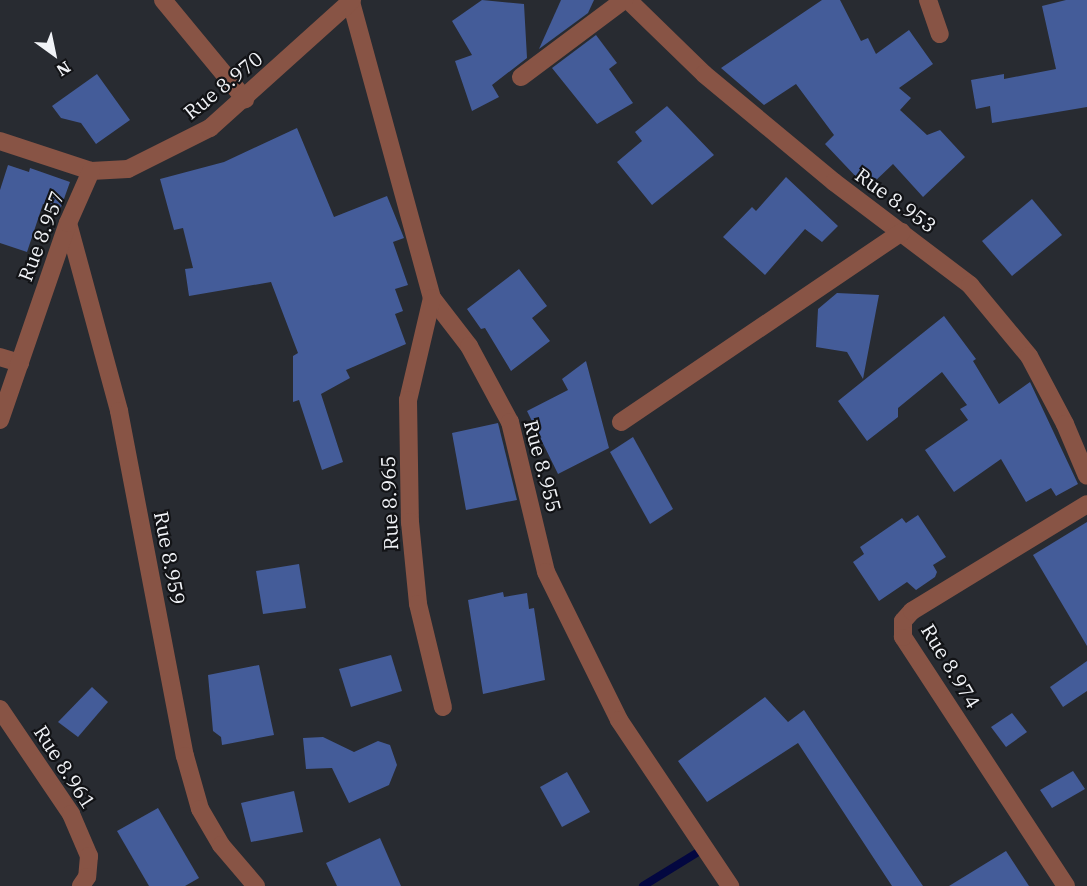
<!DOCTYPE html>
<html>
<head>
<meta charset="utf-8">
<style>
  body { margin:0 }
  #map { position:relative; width:1087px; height:886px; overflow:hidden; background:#282b31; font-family:"IBM Plex Serif",serif }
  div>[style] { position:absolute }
  .stream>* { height:8px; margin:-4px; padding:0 4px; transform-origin:4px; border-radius:4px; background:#030740 }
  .building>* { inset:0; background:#445c99 }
  .minor>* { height:18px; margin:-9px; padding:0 9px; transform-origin:9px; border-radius:9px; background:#885445 }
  span { translate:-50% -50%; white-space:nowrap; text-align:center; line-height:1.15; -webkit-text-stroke:4.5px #121316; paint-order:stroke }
  .street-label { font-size:20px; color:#f1f3f7 }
  .north { position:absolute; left:24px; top:24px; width:60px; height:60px; -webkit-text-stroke:4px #121316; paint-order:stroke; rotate:147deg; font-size:16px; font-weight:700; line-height:24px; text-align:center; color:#f1f3f7 }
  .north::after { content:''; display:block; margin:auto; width:21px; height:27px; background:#f1f3f7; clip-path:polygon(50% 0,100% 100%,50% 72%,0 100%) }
</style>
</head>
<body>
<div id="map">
  <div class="stream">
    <i style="left:643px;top:886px;width:67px;rotate:-31.6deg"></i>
  </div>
  <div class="building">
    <i style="clip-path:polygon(482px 0,524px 4px,527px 58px,492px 85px,499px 97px,472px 111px,455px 61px,472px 55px,452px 21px)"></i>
    <i style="clip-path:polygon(561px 0,594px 0,588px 13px,539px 49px)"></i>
    <i style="clip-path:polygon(822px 0,840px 0,861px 41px,868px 38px,876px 54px,909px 30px,933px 64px,899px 88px,911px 98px,900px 110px,927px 135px,940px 130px,965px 157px,923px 197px,893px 164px,872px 184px,866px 177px,861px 182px,825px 144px,834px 135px,796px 84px,764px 105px,721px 68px)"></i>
    <i style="clip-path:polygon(1066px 0,1087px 0,1087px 107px,992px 123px,990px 106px,976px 109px,971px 80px,1004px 74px,1004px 79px,1056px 69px,1042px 6px)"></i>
    <i style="clip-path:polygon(596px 35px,617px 63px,609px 69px,633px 103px,597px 124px,552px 68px)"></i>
    <i style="clip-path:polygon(97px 74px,130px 120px,96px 144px,81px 123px,61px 118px,52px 106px)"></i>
    <i style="clip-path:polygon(667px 106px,714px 155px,652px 205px,617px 162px,642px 141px,635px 132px)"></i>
    <i style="clip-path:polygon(297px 128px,334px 217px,387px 196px,404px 238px,393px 242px,408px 285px,395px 289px,403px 311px,395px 314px,406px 344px,346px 370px,350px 378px,321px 394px,343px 462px,322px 470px,299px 400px,293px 402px,293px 356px,298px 353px,271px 282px,189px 296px,185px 269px,193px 268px,183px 228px,174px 230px,160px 179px,224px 162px)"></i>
    <i style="clip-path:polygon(8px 165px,29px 172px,30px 168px,70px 182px,60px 210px,43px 204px,27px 252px,0 243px,0 190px)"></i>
    <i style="clip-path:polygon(786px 177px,838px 226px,822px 242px,805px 229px,765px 275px,723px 237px,752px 207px,756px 211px)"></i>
    <i style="clip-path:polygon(1032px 199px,1062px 235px,1012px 276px,982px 241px)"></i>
    <i style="clip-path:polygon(519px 269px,547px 306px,532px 318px,550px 341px,511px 371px,485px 328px,481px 329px,467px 309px)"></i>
    <i style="clip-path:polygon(837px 293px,879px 295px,863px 379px,847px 352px,816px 347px,818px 309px)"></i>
    <i style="clip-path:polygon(944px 316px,976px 359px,973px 361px,999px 404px,1030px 382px,1078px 484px,1056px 496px,1051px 488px,1026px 502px,1001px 459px,954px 492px,925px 450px,968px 420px,960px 409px,967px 405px,942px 372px,898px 408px,898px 417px,867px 441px,838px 401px)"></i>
    <i style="clip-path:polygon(586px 361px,609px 448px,558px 474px,527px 411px,568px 390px,562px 379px)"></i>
    <i style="clip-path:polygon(498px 423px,517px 500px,466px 510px,452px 433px)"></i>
    <i style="clip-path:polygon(633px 437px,673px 509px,650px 524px,610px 452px)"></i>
    <i style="clip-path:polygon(918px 515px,946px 557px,933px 565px,937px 572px,935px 577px,916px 590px,907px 582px,879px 601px,853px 562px,864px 554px,860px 547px,902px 518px,906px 523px)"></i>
    <i style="clip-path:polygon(1087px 522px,1087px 646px,1033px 555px)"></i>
    <i style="clip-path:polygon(299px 564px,306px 608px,263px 614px,256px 571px)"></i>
    <i style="clip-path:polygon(503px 592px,504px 597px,527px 593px,529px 609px,534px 608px,545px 680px,483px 694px,468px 600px)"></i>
    <i style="clip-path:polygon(391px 655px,402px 691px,351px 707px,339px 669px)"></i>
    <i style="clip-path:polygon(1087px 661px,1087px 691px,1063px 707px,1050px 687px)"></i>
    <i style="clip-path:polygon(259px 665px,274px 735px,222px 745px,221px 737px,213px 731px,208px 675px)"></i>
    <i style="clip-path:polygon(92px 687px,108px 702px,78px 737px,58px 722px)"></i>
    <i style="clip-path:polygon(765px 697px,788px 722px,804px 710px,923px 886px,892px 886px,798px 743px,707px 802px,678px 761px)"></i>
    <i style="clip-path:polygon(1012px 713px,1027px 732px,1006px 747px,991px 727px)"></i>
    <i style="clip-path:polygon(323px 737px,354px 752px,378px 741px,390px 745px,397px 765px,389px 785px,349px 803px,332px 768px,306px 769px,303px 738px)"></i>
    <i style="clip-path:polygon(1073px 771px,1085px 789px,1052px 808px,1040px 790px)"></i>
    <i style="clip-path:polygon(567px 772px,590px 812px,562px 827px,540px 787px)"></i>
    <i style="clip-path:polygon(294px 791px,303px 832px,251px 842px,241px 803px)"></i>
    <i style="clip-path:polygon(158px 808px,199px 878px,185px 886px,149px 886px,117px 831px)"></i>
    <i style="clip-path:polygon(380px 838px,401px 886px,337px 886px,326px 863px)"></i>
    <i style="clip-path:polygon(1006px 851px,1029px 886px,949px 886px)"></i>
  </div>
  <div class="minor">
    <i style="left:163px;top:0;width:129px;rotate:50.4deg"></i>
    <i style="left:628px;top:0;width:106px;rotate:44.2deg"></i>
    <i style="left:704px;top:74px;width:169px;rotate:39.7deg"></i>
    <i style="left:834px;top:182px;width:171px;rotate:37.1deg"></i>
    <i style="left:970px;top:285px;width:92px;rotate:50.3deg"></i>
    <i style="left:1029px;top:356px;width:77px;rotate:62.1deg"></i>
    <i style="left:1065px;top:424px;width:56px;rotate:67.1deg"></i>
    <i style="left:928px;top:0;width:36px;rotate:71deg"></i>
    <i style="left:351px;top:2px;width:307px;rotate:74.7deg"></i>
    <i style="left:432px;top:298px;width:61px;rotate:52.4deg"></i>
    <i style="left:469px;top:346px;width:86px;rotate:61.7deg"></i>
    <i style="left:510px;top:422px;width:154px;rotate:76.5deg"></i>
    <i style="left:546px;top:572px;width:165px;rotate:63.7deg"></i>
    <i style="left:619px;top:720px;width:200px;rotate:56.2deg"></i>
    <i style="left:521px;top:77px;width:129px;rotate:-36.8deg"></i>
    <i style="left:0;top:141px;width:96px;rotate:18.2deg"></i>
    <i style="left:91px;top:171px;width:37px;rotate:-3deg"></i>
    <i style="left:128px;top:169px;width:92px;rotate:-26.6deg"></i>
    <i style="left:210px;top:128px;width:191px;rotate:-42deg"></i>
    <i style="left:68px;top:223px;width:195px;rotate:74.8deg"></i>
    <i style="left:119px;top:411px;width:351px;rotate:79.2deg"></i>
    <i style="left:185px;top:756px;width:55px;rotate:74.2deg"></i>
    <i style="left:200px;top:809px;width:42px;rotate:59.7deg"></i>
    <i style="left:221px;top:845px;width:54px;rotate:49.5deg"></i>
    <i style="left:432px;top:298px;width:105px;rotate:103.2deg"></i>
    <i style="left:408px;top:400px;width:122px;rotate:89.1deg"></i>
    <i style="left:410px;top:522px;width:82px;rotate:84.4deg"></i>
    <i style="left:418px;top:604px;width:106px;rotate:76.4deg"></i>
    <i style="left:0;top:357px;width:21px;rotate:17deg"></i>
    <i style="left:0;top:420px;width:208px;rotate:-71deg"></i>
    <i style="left:68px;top:223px;width:57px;rotate:-66.1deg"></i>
    <i style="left:621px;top:422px;width:339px;rotate:-34.1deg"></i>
    <i style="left:0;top:709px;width:127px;rotate:55.9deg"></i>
    <i style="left:71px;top:814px;width:46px;rotate:66.8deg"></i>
    <i style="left:89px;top:856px;width:21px;rotate:95deg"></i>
    <i style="left:87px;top:877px;width:11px;rotate:124deg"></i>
    <i style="left:1066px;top:886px;width:298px;rotate:-123.2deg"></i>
    <i style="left:903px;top:637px;width:16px;rotate:-90deg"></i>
    <i style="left:903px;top:621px;width:13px;rotate:-48deg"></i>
    <i style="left:912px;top:611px;width:205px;rotate:-31.4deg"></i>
  </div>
  <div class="street-label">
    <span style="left:223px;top:85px;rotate:-39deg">Rue 8.970</span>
    <span style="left:896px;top:200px;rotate:36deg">Rue 8.953</span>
    <span style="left:41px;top:236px;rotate:-69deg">Rue 8.957</span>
    <span style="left:543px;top:466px;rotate:75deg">Rue 8.955</span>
    <span style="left:389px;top:503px;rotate:-92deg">Rue 8.965</span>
    <span style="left:170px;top:558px;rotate:79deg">Rue 8.959</span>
    <span style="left:951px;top:666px;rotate:59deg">Rue 8.974</span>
    <span style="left:65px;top:767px;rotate:57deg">Rue 8.961</span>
  </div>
  <div class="north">N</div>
</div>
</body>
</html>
